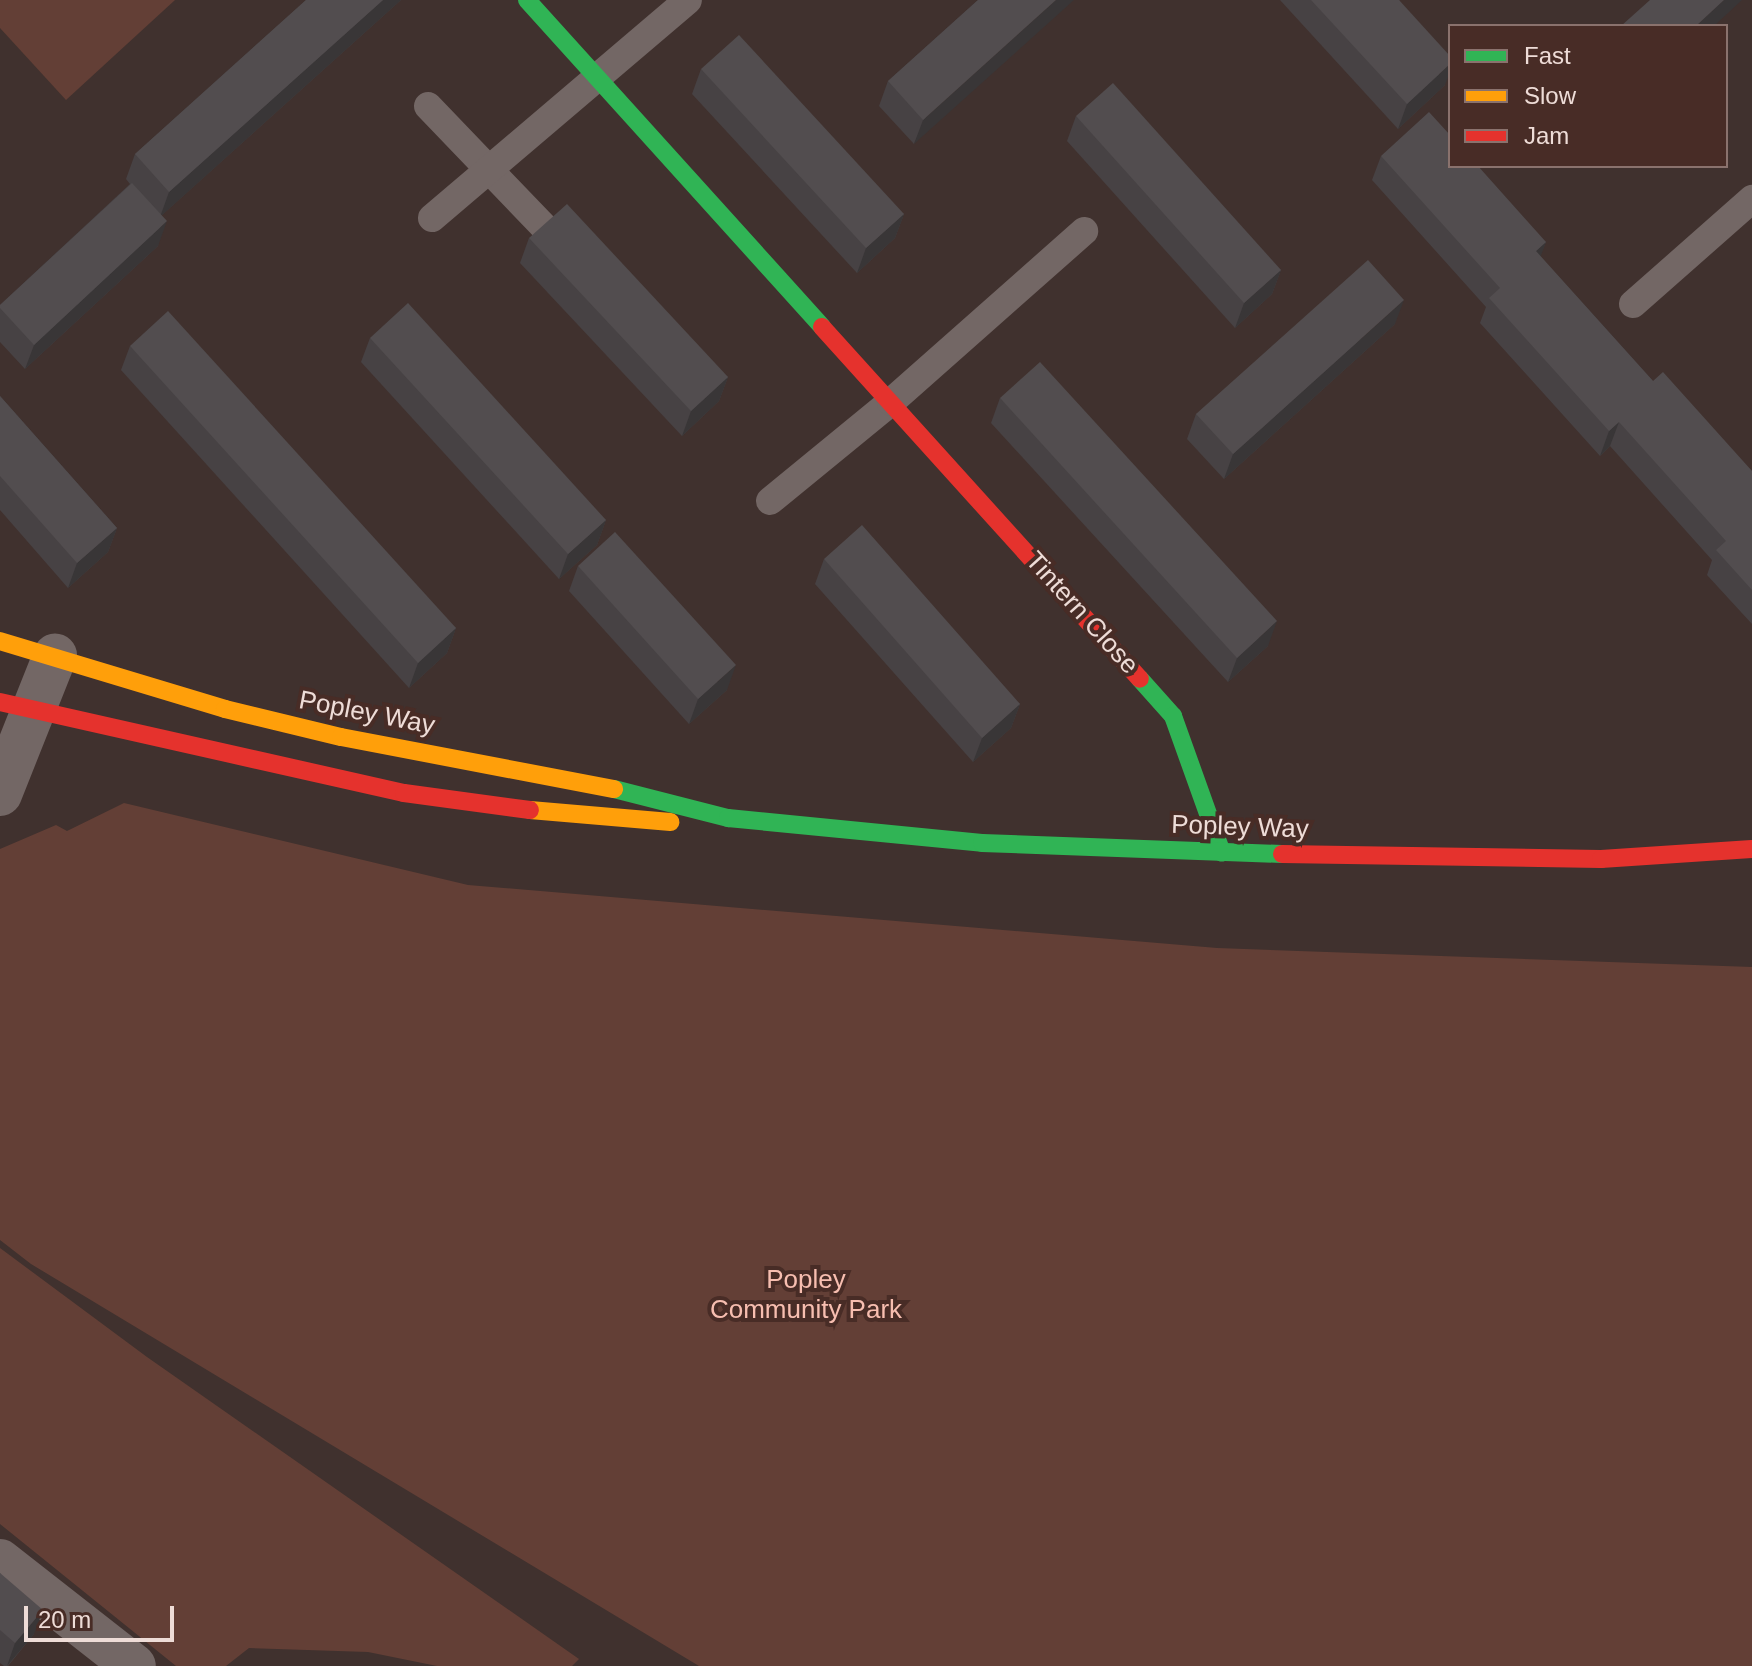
<!DOCTYPE html>
<html>
<head>
<meta charset="utf-8">
<style>
  body { margin:0 }
  #map { position:relative; width:1752px; height:1666px; overflow:hidden; background:#40312e; font-family:Helvetica,sans-serif }
  div>[style] { position:absolute }
  .green>* { inset:0; background:#633f36 }
  .lane>* { height:28px; margin:-14px; padding:0 14px; transform-origin:14px; border-radius:14px; background:#736765 }
  .street>* { height:44px; margin:-22px; padding:0 22px; transform-origin:22px; border-radius:22px; background:#736765 }
  .fast>* { height:18px; margin:-9px; padding:0 9px; transform-origin:9px; border-radius:9px; background:#30b455 }
  .slow>* { height:18px; margin:-9px; padding:0 9px; transform-origin:9px; border-radius:9px; background:#ff9f0a }
  .jam>* { height:18px; margin:-9px; padding:0 9px; transform-origin:9px; border-radius:9px; background:#e5322d }
  .wall>* { inset:0; background:#474244 }
  .shaded-wall>* { inset:0; background:#393637 }
  .building>* { inset:0; background:#524d4f }
  span { translate:-50% -50%; white-space:nowrap; text-align:center; line-height:1.15; -webkit-text-stroke:8px #482c26; paint-order:stroke }
  .street-label { font-size:26px; color:#eedcd7 }
  .park-label { font-size:26px; color:#f7beb0 }
  .legend { position:absolute; left:1448px; top:24px; width:280px; height:144px; box-sizing:border-box; background:#482c26; border:2px solid #8a726d; margin:0; padding:10px 14px; list-style:none; font-size:24px; color:#eedcd7 }
  .legend li { display:flex; align-items:center; gap:16px; height:40px }
  .legend b { width:40px; border:2px solid #8a726d }
  .scale { position:absolute; left:24px; top:1606px; width:150px; height:36px; box-sizing:border-box; border:4px solid #eedcd7; border-top:0; padding-left:10px; font-size:24px; line-height:28px; white-space:nowrap; color:#eedcd7; -webkit-text-stroke:6px #482c26; paint-order:stroke }
</style>
</head>
<body>
<div id="map">
  <div class="green">
    <i style="clip-path:polygon(0 0,175px 0,66px 100px,0 28px)"></i>
    <i style="clip-path:polygon(124px 803px,468px 885px,1217px 948px,1752px 967px,1752px 1666px,699px 1666px,31px 1264px,0 1240px,0 849px,56px 825px,67px 831px)"></i>
    <i style="clip-path:polygon(0 1248px,147px 1357px,579px 1659px,572px 1666px,437px 1666px,368px 1652px,249px 1648px,226px 1666px,176px 1666px,0 1524px)"></i>
  </div>
  <div class="lane">
    <i style="left:428px;top:106px;width:166px;rotate:46.2deg"></i>
    <i style="left:432px;top:218px;width:336px;rotate:-40.4deg"></i>
    <i style="left:1633px;top:304px;width:159px;rotate:-41.4deg"></i>
    <i style="left:770px;top:501px;width:156px;rotate:-39.3deg"></i>
    <i style="left:891px;top:402px;width:258px;rotate:-41.5deg"></i>
  </div>
  <div class="street">
    <i style="left:0;top:794px;width:149px;rotate:-68.3deg"></i>
    <i style="left:0;top:1561px;width:170px;rotate:38.1deg"></i>
  </div>
  <div class="fast">
    <i style="left:527px;top:0;width:440px;rotate:47.9deg"></i>
    <i style="left:1140px;top:679px;width:50px;rotate:48.3deg"></i>
    <i style="left:1173px;top:716px;width:145px;rotate:70.3deg"></i>
    <i style="left:614px;top:789px;width:118px;rotate:14.3deg"></i>
    <i style="left:728px;top:818px;width:255px;rotate:5.6deg"></i>
    <i style="left:982px;top:843px;width:300px;rotate:2.1deg"></i>
  </div>
  <div class="slow">
    <i style="left:0;top:641px;width:235px;rotate:16.8deg"></i>
    <i style="left:225px;top:709px;width:119px;rotate:13.6deg"></i>
    <i style="left:341px;top:737px;width:278px;rotate:10.8deg"></i>
    <i style="left:530px;top:810px;width:141px;rotate:4.9deg"></i>
  </div>
  <div class="jam">
    <i style="left:822px;top:327px;width:474px;rotate:47.9deg"></i>
    <i style="left:0;top:702px;width:414px;rotate:12.7deg"></i>
    <i style="left:404px;top:793px;width:127px;rotate:7.7deg"></i>
    <i style="left:1282px;top:854px;width:319px;rotate:0.9deg"></i>
    <i style="left:1601px;top:859px;width:151px;rotate:-3.8deg"></i>
  </div>
  <div class="wall">
    <i style="clip-path:polygon(306px 0,401px 0,162px 215px,158px 246px,25px 369px,0 342px,0 305px,130px 184px,126px 179px,135px 154px)"></i>
    <i style="clip-path:polygon(978px 0,914px 144px,879px 106px,888px 81px)"></i>
    <i style="clip-path:polygon(1280px 0,1399px 0,1445px 85px,1398px 129px)"></i>
    <i style="clip-path:polygon(701px 69px,904px 214px,895px 238px,857px 273px,692px 94px)"></i>
    <i style="clip-path:polygon(1076px 116px,1281px 270px,1272px 294px,1235px 328px,1067px 141px)"></i>
    <i style="clip-path:polygon(1381px 156px,1546px 242px,1540px 256px,1653px 381px,1752px 471px,1752px 624px,1707px 575px,1712px 560px,1610px 446px,1600px 456px,1480px 323px,1486px 307px,1372px 180px)"></i>
    <i style="clip-path:polygon(529px 238px,728px 377px,719px 401px,682px 436px,520px 263px)"></i>
    <i style="clip-path:polygon(1395px 324px,1224px 479px,1187px 439px,1196px 414px)"></i>
    <i style="clip-path:polygon(370px 338px,606px 520px,597px 545px,559px 579px,361px 362px)"></i>
    <i style="clip-path:polygon(130px 346px,456px 628px,447px 653px,409px 688px,121px 370px)"></i>
    <i style="clip-path:polygon(0 396px,117px 528px,108px 552px,68px 588px,0 510px)"></i>
    <i style="clip-path:polygon(1000px 398px,1268px 646px,1228px 682px,991px 423px)"></i>
    <i style="clip-path:polygon(824px 559px,1020px 704px,1011px 728px,973px 762px,815px 584px)"></i>
    <i style="clip-path:polygon(578px 566px,727px 690px,689px 724px,569px 591px)"></i>
    <i style="clip-path:polygon(0 1573px,34px 1634px,8px 1666px,4px 1666px,0 1663px)"></i>
  </div>
  <div class="shaded-wall">
    <i style="clip-path:polygon(383px 0,401px 0,160px 217px,169px 192px)"></i>
    <i style="clip-path:polygon(1056px 0,1074px 0,914px 144px,923px 120px)"></i>
    <i style="clip-path:polygon(1724px 0,1742px 0,1714px 26px,1696px 26px)"></i>
    <i style="clip-path:polygon(1450px 64px,1450px 72px,1445px 85px,1398px 129px,1407px 104px)"></i>
    <i style="clip-path:polygon(904px 214px,895px 238px,857px 273px,866px 248px)"></i>
    <i style="clip-path:polygon(167px 221px,158px 246px,25px 369px,34px 345px)"></i>
    <i style="clip-path:polygon(1546px 242px,1537px 266px,1536px 251px)"></i>
    <i style="clip-path:polygon(1281px 270px,1272px 294px,1235px 328px,1244px 303px)"></i>
    <i style="clip-path:polygon(1404px 300px,1395px 324px,1224px 479px,1233px 454px)"></i>
    <i style="clip-path:polygon(728px 377px,719px 401px,682px 436px,691px 411px)"></i>
    <i style="clip-path:polygon(1619px 422px,1610px 446px,1600px 456px,1609px 431px)"></i>
    <i style="clip-path:polygon(606px 520px,597px 545px,559px 579px,568px 554px)"></i>
    <i style="clip-path:polygon(117px 528px,108px 552px,68px 588px,77px 563px)"></i>
    <i style="clip-path:polygon(1277px 621px,1268px 646px,1228px 682px,1237px 658px)"></i>
    <i style="clip-path:polygon(456px 628px,447px 653px,409px 688px,418px 663px)"></i>
    <i style="clip-path:polygon(736px 665px,727px 690px,689px 724px,698px 699px)"></i>
    <i style="clip-path:polygon(1020px 704px,1011px 728px,973px 762px,982px 738px)"></i>
    <i style="clip-path:polygon(43px 1610px,34px 1634px,7px 1666px,15px 1643px)"></i>
  </div>
  <div class="building">
    <i style="clip-path:polygon(306px 0,383px 0,169px 192px,135px 154px)"></i>
    <i style="clip-path:polygon(978px 0,1056px 0,923px 120px,888px 81px)"></i>
    <i style="clip-path:polygon(1311px 0,1399px 0,1450px 56px,1450px 64px,1407px 104px)"></i>
    <i style="clip-path:polygon(1650px 0,1724px 0,1696px 26px,1621px 26px)"></i>
    <i style="clip-path:polygon(739px 35px,904px 214px,866px 248px,701px 69px)"></i>
    <i style="clip-path:polygon(1113px 83px,1281px 270px,1244px 303px,1076px 116px)"></i>
    <i style="clip-path:polygon(1429px 112px,1450px 135px,1450px 166px,1478px 166px,1546px 242px,1536px 251px,1653px 381px,1663px 372px,1752px 471px,1752px 590px,1716px 550px,1726px 541px,1619px 422px,1609px 431px,1489px 298px,1500px 288px,1381px 156px)"></i>
    <i style="clip-path:polygon(132px 183px,167px 221px,34px 345px,0 308px,0 305px)"></i>
    <i style="clip-path:polygon(567px 204px,728px 377px,691px 411px,529px 238px)"></i>
    <i style="clip-path:polygon(1368px 260px,1404px 300px,1233px 454px,1196px 414px)"></i>
    <i style="clip-path:polygon(408px 303px,606px 520px,568px 554px,370px 338px)"></i>
    <i style="clip-path:polygon(168px 311px,456px 628px,418px 663px,130px 346px)"></i>
    <i style="clip-path:polygon(1040px 362px,1277px 621px,1237px 658px,1000px 398px)"></i>
    <i style="clip-path:polygon(0 396px,117px 528px,77px 563px,0 476px)"></i>
    <i style="clip-path:polygon(862px 525px,1020px 704px,982px 738px,824px 559px)"></i>
    <i style="clip-path:polygon(615px 532px,736px 665px,698px 699px,578px 566px)"></i>
    <i style="clip-path:polygon(0 1573px,43px 1610px,15px 1643px,0 1630px)"></i>
  </div>
  <div class="street-label">
    <span style="left:1082px;top:613px;rotate:48deg">Tintern Close</span>
    <span style="left:367px;top:713px;rotate:11deg">Popley Way</span>
    <span style="left:1240px;top:827px;rotate:2deg">Popley Way</span>
  </div>
  <div class="park-label">
    <span style="left:806px;top:1295px">Popley<br>Community Park</span>
  </div>
  <ul class="legend">
  <li><b style="height:10px;background:#30b455"></b>Fast</li>
  <li><b style="height:10px;background:#ff9f0a"></b>Slow</li>
  <li><b style="height:10px;background:#e5322d"></b>Jam</li>
  </ul>
  <div class="scale">20 m</div>
</div>
</body>
</html>
